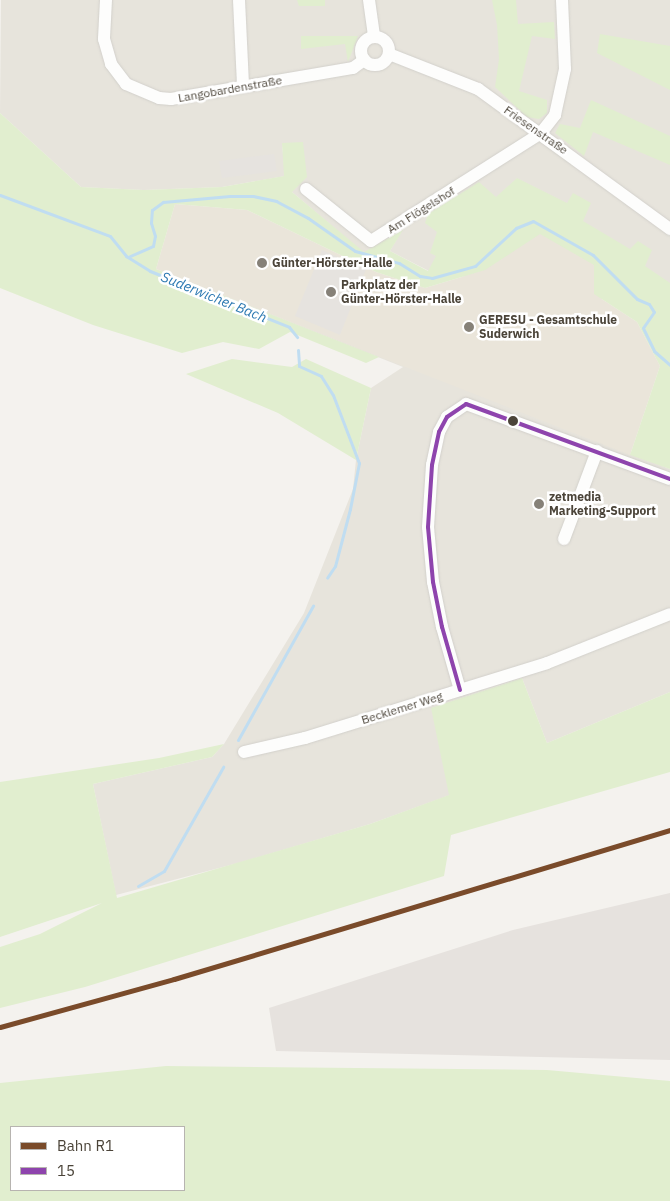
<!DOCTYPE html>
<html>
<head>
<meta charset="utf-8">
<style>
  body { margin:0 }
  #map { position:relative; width:670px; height:1201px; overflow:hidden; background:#f4f2ee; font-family:"IBM Plex Sans",sans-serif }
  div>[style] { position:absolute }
  .residential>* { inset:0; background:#e7e4dc }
  .industrial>* { inset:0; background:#e6e2de }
  .education>* { inset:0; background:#eae5da }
  .green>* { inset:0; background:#e1eecf }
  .parking>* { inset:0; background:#e6e3df }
  .stream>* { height:3px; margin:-1.5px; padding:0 1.5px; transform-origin:1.5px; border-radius:1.5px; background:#c0ddf1 }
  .roads { filter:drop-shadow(0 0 1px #d2d0cb) drop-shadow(0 0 1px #d2d0cb) }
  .minor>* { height:12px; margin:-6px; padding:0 6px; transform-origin:6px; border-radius:6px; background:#fdfdfc }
  .minor>.ring { margin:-6px; padding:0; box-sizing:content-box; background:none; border:12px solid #fdfdfc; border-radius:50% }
  .bus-1>* { height:4px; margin:-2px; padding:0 2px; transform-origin:2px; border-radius:2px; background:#8e44ad }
  .rail-1>* { height:5px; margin:-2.5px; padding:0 2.5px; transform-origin:2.5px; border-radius:2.5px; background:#7a4b2a }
  .dots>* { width:14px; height:14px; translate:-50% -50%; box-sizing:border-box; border:2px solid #fff; border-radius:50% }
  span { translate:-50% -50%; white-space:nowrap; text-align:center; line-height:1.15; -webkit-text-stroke:5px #fff; paint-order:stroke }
  .street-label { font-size:12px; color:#4b4439 }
  .poi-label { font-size:12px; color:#4b4439; font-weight:700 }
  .left { translate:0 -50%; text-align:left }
  .water-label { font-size:14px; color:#2e7ab2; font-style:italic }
  .legend { position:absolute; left:10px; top:1126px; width:175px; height:65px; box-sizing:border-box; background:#fff; border:1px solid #b7b4b0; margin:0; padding:6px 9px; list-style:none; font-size:15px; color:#4b4439 }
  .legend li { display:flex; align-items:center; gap:10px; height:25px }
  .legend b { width:25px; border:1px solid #b7b4b0 }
</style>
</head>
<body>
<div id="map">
  <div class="residential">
    <i style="clip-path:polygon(1px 0,670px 0,670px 310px,429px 271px,390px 251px,402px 230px,364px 253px,292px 192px,282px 143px,285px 176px,222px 187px,144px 190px,81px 187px,0 113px)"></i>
    <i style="clip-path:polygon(156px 269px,670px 469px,670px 692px,547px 743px,522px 678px,432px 708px,450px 795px,370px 824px,242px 862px,116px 895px,93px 784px,212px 757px,224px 744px,304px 613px,353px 489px,356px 460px,371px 388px,403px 367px)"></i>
  </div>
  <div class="industrial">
    <i style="clip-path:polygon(670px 893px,670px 1060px,276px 1051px,269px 1008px,513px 930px)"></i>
  </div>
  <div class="education">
    <i style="clip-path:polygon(175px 204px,247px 210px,376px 272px,425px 288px,485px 270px,540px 234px,595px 265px,594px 294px,637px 322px,660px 366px,630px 455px,156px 269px)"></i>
  </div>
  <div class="green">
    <i style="clip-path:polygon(297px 0,325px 0,325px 6px,299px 6px)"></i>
    <i style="clip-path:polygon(492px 0,516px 0,518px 24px,554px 22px,555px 39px,532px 36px,519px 91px,547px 100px,547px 113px,539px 119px,527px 117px,495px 87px,499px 59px,497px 25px)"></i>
    <i style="clip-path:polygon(600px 34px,670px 46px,670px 90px,597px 53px)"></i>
    <i style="clip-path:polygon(301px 36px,358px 36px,348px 62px,345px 44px,301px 49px)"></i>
    <i style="clip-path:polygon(591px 100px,670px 136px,670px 165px,593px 132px,584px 156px,555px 133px,560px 124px,580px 128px)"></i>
    <i style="clip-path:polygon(0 113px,81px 187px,144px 190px,222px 187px,284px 176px,282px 143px,303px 142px,307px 177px,292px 192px,364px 252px,403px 230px,390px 251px,428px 271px,436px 256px,430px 253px,437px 232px,425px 223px,428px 214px,479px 182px,496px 197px,517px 178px,567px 203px,573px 193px,591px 203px,583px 221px,630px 249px,638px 241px,652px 250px,645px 266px,670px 283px,670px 469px,630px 455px,660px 366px,637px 322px,594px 294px,594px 265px,540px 234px,485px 270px,425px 288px,376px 272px,247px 210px,175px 204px,156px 269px,379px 357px,366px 363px,290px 332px,259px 349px,223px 342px,182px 353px,93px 325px,0 288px)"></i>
    <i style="clip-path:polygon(232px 359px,292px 367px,306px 359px,371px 388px,356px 460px,278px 413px,186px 374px)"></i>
    <i style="clip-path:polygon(522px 678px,547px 743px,670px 692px,670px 772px,451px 835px,444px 876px,85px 987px,0 1008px,0 947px,40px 934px,102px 903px,0 937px,0 782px,159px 758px,224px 744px,212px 757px,93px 784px,117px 898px,370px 824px,449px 795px,431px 708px)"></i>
    <i style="clip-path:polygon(evenodd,166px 1066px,547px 1070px,670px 1081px,670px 1201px,0 1201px,0 1083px,166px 1066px,184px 1127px,184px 1190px,11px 1190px,11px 1127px,184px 1127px)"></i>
  </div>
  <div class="parking">
    <i style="clip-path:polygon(274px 154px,277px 171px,222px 178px,219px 161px)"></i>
    <i style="clip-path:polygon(322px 250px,366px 269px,340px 335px,295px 316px)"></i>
  </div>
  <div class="stream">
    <i style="left:0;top:195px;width:117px;rotate:20.4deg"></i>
    <i style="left:110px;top:236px;width:26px;rotate:51deg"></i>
    <i style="left:126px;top:256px;width:28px;rotate:32deg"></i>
    <i style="left:150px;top:271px;width:150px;rotate:21.9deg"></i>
    <i style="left:289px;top:327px;width:13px;rotate:51deg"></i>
    <i style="left:128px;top:257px;width:27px;rotate:-24deg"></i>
    <i style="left:153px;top:246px;width:10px;rotate:-79deg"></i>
    <i style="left:155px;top:236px;width:14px;rotate:-107deg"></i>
    <i style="left:151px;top:223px;width:13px;rotate:-86deg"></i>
    <i style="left:152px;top:210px;width:14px;rotate:-36deg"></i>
    <i style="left:163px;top:202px;width:67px;rotate:-5.1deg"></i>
    <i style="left:230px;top:196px;width:23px"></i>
    <i style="left:253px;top:196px;width:24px;rotate:12deg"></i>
    <i style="left:276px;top:201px;width:36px;rotate:28deg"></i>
    <i style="left:308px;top:218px;width:57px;rotate:35.1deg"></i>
    <i style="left:355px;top:251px;width:46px;rotate:15.3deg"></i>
    <i style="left:399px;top:263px;width:25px;rotate:32deg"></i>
    <i style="left:420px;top:276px;width:12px;rotate:9deg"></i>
    <i style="left:432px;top:278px;width:45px;rotate:-15.6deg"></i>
    <i style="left:475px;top:266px;width:56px;rotate:-42.8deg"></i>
    <i style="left:516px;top:228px;width:18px;rotate:-22deg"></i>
    <i style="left:533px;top:221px;width:69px;rotate:29.5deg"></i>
    <i style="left:593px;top:255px;width:62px;rotate:45deg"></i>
    <i style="left:637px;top:299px;width:13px;rotate:23deg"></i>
    <i style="left:649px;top:304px;width:9px;rotate:58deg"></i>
    <i style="left:654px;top:312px;width:19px;rotate:125deg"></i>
    <i style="left:643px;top:328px;width:25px;rotate:64deg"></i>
    <i style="left:654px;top:351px;width:21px;rotate:41deg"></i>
    <i style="left:298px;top:350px;width:16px;rotate:86deg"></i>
    <i style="left:299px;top:366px;width:24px;rotate:24deg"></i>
    <i style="left:321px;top:376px;width:22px;rotate:58deg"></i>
    <i style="left:333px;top:395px;width:73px;rotate:69.1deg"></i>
    <i style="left:359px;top:463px;width:47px;rotate:101.1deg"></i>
    <i style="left:350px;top:509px;width:59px;rotate:104.7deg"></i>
    <i style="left:335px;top:566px;width:14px;rotate:124deg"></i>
    <i style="left:238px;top:740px;width:154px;rotate:-60.8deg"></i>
    <i style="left:138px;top:886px;width:30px;rotate:-30deg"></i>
    <i style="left:164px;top:871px;width:120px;rotate:-60.4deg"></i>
  </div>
  <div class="roads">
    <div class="minor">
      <i style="left:106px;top:0;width:39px;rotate:93deg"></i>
      <i style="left:104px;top:39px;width:26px;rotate:74deg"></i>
      <i style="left:111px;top:64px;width:25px;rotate:53deg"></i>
      <i style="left:126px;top:84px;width:36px;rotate:23deg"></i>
      <i style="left:159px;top:98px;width:12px;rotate:5deg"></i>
      <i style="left:171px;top:99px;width:185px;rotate:-9.7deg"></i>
      <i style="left:353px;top:68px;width:14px;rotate:-36deg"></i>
      <i style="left:239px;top:0;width:86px;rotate:87.3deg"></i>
      <i style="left:369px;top:0;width:37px;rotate:82deg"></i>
      <i class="ring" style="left:361px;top:37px;width:16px;height:16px"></i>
      <i style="left:389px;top:54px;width:96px;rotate:21.5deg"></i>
      <i style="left:478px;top:89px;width:238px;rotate:36.1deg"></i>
      <i style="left:306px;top:189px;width:83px;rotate:38.7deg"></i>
      <i style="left:371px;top:241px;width:201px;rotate:-32.4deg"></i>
      <i style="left:541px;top:133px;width:23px;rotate:-52deg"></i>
      <i style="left:555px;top:115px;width:47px;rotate:-77.7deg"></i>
      <i style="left:565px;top:69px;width:69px;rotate:-92.5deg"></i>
      <i style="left:564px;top:539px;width:94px;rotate:-69.4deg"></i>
      <i style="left:460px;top:690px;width:66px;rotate:-105.9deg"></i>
      <i style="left:442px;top:627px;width:46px;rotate:-101.3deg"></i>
      <i style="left:433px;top:582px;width:55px;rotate:-95.2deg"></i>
      <i style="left:428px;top:527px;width:62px;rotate:-86.3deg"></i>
      <i style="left:432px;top:465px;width:34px;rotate:-78deg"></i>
      <i style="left:439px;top:432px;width:17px;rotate:-62deg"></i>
      <i style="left:447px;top:417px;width:23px;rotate:-34deg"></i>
      <i style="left:466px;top:404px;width:217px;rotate:20.2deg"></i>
      <i style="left:244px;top:752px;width:63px;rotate:-12.9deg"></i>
      <i style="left:305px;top:738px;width:253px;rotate:-17.2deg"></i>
      <i style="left:547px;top:663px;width:132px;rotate:-21.7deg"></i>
    </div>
  </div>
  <div class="bus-1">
    <i style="left:460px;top:690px;width:66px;rotate:-105.9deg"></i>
    <i style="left:442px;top:627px;width:46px;rotate:-101.3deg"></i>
    <i style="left:433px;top:582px;width:55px;rotate:-95.2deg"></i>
    <i style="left:428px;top:527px;width:62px;rotate:-86.3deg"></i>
    <i style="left:432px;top:465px;width:34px;rotate:-78deg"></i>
    <i style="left:439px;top:432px;width:17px;rotate:-62deg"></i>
    <i style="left:447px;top:417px;width:23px;rotate:-34deg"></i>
    <i style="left:466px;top:404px;width:217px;rotate:20.2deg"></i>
  </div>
  <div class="rail-1">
    <i style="left:0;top:1027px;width:180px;rotate:-15.4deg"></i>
    <i style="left:174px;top:979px;width:518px;rotate:-16.72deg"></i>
  </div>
  <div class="dots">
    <i style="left:262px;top:263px;background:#868178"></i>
    <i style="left:331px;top:292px;background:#868178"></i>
    <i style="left:469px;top:327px;background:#868178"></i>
    <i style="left:513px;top:421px;background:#4b4439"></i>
    <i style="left:539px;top:504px;background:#868178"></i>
  </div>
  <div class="street-label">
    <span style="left:230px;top:89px;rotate:-10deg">Langobardenstraße</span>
    <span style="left:536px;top:130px;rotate:35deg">Friesenstraße</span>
    <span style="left:421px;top:210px;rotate:-32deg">Am Flögelshof</span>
    <span style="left:402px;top:708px;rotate:-17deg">Becklemer Weg</span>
  </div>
  <div class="poi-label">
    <span class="left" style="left:272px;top:263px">Günter-Hörster-Halle</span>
    <span class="left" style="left:341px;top:292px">Parkplatz der<br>Günter-Hörster-Halle</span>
    <span class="left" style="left:479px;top:327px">GERESU - Gesamtschule<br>Suderwich</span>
    <span class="left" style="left:549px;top:504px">zetmedia<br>Marketing-Support</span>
  </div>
  <div class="water-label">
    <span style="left:214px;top:297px;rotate:22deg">Suderwicher Bach</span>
  </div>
  <ul class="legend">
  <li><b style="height:6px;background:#7a4b2a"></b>Bahn R1</li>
  <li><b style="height:6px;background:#8e44ad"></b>15</li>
  </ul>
</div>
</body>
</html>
